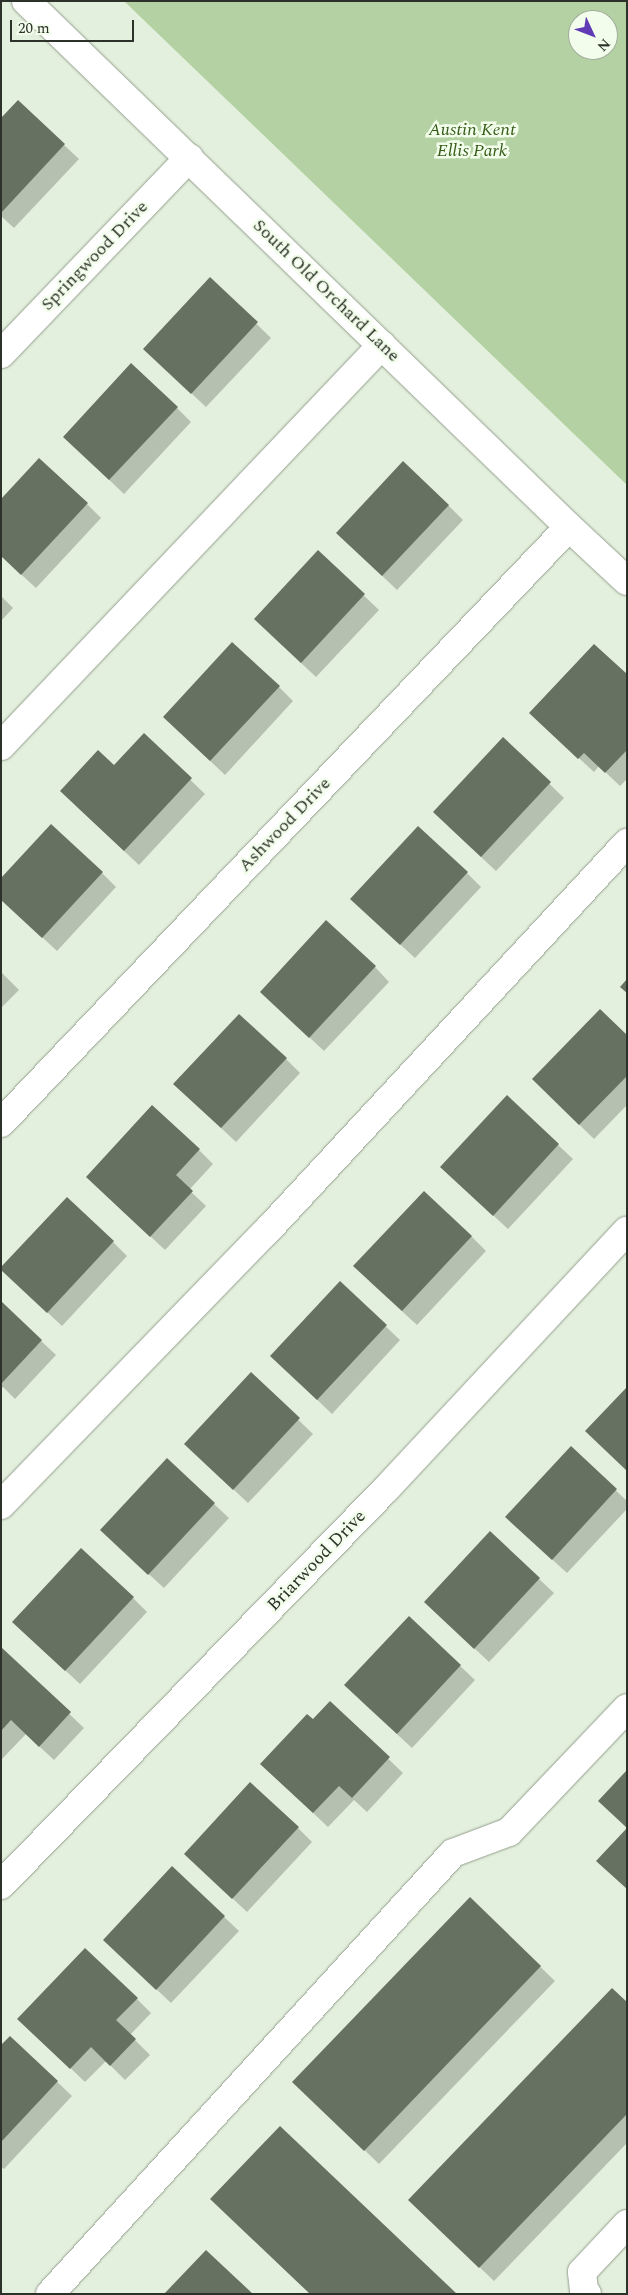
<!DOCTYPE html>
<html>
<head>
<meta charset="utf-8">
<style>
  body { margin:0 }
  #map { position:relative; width:628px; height:2295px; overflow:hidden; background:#e4f0de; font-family:Spectral,serif }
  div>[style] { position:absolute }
  .green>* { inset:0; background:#b3d1a2 }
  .shadow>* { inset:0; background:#0003 }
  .building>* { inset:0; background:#677161 }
  .roads { filter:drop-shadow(0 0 1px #949f8e) drop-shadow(0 0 1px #949f8e) }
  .minor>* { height:28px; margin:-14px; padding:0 14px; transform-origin:14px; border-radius:14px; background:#fff }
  span { translate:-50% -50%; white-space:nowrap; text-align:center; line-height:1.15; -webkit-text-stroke:5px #f2feeb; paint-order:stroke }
  .park-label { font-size:18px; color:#375c1a; font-style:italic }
  .street-label { font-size:18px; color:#2c312a }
  .frame { position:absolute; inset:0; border:2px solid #2c312a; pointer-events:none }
  .north { position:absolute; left:568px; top:10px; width:50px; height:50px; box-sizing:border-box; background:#f2feeb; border:1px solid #a3ac9e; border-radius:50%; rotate:133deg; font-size:14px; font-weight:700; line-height:20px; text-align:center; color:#2c312a }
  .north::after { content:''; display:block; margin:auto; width:18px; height:22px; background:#613bb3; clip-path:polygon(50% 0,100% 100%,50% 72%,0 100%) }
  .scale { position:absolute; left:10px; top:20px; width:124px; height:22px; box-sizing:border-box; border:2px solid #2c312a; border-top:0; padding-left:6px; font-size:15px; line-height:18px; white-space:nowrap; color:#2c312a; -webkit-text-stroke:4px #f2feeb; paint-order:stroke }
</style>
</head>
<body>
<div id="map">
  <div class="green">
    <i style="clip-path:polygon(evenodd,124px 1px,627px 1px,627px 485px,124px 1px,578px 20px,608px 20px,608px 50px,578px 50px,578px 20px)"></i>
  </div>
  <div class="shadow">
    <i style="clip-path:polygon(18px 102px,79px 159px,14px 228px,1px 216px,1px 120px)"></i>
    <i style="clip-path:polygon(210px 279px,271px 338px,206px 407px,159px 363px)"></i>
    <i style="clip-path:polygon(177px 408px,191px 422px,124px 494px,79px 451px)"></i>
    <i style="clip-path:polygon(87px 504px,101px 518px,36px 588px,1px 556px)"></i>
    <i style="clip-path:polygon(448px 505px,463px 520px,397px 590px,352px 547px)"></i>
    <i style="clip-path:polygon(318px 552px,379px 610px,316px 677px,270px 634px)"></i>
    <i style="clip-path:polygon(1px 596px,13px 608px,1px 621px)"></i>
    <i style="clip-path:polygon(627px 676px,627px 779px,620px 786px,599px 766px,594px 772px,545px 727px)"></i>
    <i style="clip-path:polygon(279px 687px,293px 701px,225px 775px,179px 731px)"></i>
    <i style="clip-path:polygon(144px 735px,205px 794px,139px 865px,76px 806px)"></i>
    <i style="clip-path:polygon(503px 739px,564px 798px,496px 871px,449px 827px)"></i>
    <i style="clip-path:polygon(102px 873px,116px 887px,57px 951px,1px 899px)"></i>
    <i style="clip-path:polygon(467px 873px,481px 887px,415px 958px,366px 913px)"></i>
    <i style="clip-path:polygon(375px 967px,389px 982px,324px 1051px,276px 1006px)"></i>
    <i style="clip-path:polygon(1px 972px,19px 990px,1px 1008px)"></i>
    <i style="clip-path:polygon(627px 1036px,627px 1105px,594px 1139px,548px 1094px)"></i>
    <i style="clip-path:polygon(286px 1059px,300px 1073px,236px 1142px,190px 1099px)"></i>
    <i style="clip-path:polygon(507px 1097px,573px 1159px,508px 1229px,456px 1181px)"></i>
    <i style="clip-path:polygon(199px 1150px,213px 1164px,189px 1190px,206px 1206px,165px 1250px,102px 1191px)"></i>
    <i style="clip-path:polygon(471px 1236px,486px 1251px,417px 1325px,369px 1281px)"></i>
    <i style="clip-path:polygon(113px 1242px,127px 1256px,62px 1326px,16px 1283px)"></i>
    <i style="clip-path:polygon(340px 1283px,400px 1340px,332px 1414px,286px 1370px)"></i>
    <i style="clip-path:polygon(1px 1303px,56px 1355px,15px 1399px,3px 1387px,1px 1389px)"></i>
    <i style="clip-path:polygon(251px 1374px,313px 1434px,248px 1503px,200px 1458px)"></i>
    <i style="clip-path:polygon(571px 1448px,627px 1501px,627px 1509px,567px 1573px,521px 1531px)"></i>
    <i style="clip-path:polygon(167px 1460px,229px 1518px,164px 1588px,116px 1544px)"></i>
    <i style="clip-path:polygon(490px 1533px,554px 1593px,489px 1662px,440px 1616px)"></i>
    <i style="clip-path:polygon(133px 1598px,147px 1612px,80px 1684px,28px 1636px)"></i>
    <i style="clip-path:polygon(409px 1618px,475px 1680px,412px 1748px,360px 1700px)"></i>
    <i style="clip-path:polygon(1px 1649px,84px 1728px,54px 1760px,26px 1734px,1px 1760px)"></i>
    <i style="clip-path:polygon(330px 1703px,403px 1773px,367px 1812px,354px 1800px,328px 1827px,276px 1778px,313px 1721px)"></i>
    <i style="clip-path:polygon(298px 1828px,312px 1842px,247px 1912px,200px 1868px)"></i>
    <i style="clip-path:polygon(172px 1868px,239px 1931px,171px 2003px,119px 1954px)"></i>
    <i style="clip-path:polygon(470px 1899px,555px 1981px,379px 2164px,308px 2096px)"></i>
    <i style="clip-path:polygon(137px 1999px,151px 2013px,130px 2035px,150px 2055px,125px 2080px,106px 2061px,85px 2082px,34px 2033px)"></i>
    <i style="clip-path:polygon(627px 2004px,627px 2143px,494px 2281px,424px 2214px)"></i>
    <i style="clip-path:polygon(10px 2037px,72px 2096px,4px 2169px,1px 2167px,1px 2047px)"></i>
  </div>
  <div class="building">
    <i style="clip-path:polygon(18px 100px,65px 144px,1px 213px,1px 118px)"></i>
    <i style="clip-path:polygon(210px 277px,258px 322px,191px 394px,143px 349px)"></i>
    <i style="clip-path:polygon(131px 363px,178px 407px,109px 480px,63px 437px)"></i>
    <i style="clip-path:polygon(39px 458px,88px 503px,21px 575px,1px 556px,1px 499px)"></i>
    <i style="clip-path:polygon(403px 461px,449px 505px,382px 576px,336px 533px)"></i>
    <i style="clip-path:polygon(318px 550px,365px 594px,301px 663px,254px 619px)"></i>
    <i style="clip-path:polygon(232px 642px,280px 686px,210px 761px,163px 717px)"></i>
    <i style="clip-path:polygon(594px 644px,627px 674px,627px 750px,605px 773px,584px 753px,578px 759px,529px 713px)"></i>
    <i style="clip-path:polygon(144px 733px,192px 778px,124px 851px,60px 791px,98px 750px,114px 765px)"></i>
    <i style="clip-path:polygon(503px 737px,551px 782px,481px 857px,433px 812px)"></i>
    <i style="clip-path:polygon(51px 824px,103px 872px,42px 938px,1px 900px,1px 878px)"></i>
    <i style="clip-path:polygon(418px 826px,468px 872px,400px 945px,350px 899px)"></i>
    <i style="clip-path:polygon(326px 920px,376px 966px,309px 1038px,260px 992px)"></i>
    <i style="clip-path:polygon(627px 979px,627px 993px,620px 987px)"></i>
    <i style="clip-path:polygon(600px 1009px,627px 1035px,627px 1076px,579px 1125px,532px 1079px)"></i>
    <i style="clip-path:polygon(239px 1014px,287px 1058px,221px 1128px,173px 1084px)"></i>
    <i style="clip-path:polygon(507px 1095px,559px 1144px,493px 1216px,440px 1167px)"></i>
    <i style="clip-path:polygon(152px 1105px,200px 1149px,176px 1175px,193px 1191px,150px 1237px,86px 1177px)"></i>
    <i style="clip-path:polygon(424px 1191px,472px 1236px,402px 1311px,353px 1266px)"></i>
    <i style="clip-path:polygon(67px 1197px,114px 1241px,47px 1313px,1px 1270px,1px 1267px)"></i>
    <i style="clip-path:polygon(340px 1281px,387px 1325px,317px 1400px,270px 1356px)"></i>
    <i style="clip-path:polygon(1px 1301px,42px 1340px,1px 1384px)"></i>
    <i style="clip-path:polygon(251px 1372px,300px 1418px,233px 1490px,184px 1444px)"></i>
    <i style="clip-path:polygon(627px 1387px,627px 1471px,585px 1431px)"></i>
    <i style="clip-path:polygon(571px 1446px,617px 1489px,552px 1560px,505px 1517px)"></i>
    <i style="clip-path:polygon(167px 1458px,215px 1503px,148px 1575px,100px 1530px)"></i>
    <i style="clip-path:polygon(490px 1531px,540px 1578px,474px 1649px,424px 1602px)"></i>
    <i style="clip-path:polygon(81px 1548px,134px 1597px,65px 1671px,12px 1622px)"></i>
    <i style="clip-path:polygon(409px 1616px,461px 1665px,397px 1734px,344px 1685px)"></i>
    <i style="clip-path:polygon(1px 1647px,71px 1712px,39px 1747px,11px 1720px,1px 1731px)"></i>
    <i style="clip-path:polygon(330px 1701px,390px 1757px,352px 1798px,339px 1786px,313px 1813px,260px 1764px,307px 1714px,313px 1719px)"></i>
    <i style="clip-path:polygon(627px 1770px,627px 1828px,598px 1801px)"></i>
    <i style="clip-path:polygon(250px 1782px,299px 1827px,232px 1899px,184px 1854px)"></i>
    <i style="clip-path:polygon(627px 1828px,627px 1889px,596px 1861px)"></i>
    <i style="clip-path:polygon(172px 1866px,225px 1916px,156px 1990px,103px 1940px)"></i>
    <i style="clip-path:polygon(470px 1897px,541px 1966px,364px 2151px,292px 2082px)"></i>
    <i style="clip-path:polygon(85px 1948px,138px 1998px,116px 2020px,136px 2039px,110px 2066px,91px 2047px,70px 2069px,17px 2019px)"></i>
    <i style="clip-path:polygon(612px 1988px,627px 2002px,627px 2114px,479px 2268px,408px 2200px)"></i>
    <i style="clip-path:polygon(10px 2036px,58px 2081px,1px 2142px,1px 2045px)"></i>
    <i style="clip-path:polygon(280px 2126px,457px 2294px,310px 2294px,210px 2199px)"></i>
    <i style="clip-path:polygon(206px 2250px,253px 2294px,164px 2294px)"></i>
  </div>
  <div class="roads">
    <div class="minor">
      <i style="left:26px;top:1px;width:756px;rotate:44.09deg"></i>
      <i style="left:569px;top:527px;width:79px;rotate:43deg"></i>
      <i style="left:1px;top:354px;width:272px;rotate:-46.2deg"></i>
      <i style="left:1px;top:746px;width:553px;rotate:-46.47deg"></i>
      <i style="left:1px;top:1123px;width:823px;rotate:-46.38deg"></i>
      <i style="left:1px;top:1505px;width:380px;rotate:-45.9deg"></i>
      <i style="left:266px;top:1232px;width:531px;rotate:-47.14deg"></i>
      <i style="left:1px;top:1885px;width:552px;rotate:-45.81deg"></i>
      <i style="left:386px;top:1489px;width:353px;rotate:-47deg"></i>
      <i style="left:50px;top:2294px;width:597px;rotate:-47.58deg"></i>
      <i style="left:453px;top:1853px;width:60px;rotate:-20.6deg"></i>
      <i style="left:509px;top:1832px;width:171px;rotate:-46.4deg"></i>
      <i style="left:587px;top:2294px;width:4px;rotate:-135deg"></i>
      <i style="left:584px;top:2291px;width:19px;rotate:-96deg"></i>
      <i style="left:582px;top:2272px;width:66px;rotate:-46.8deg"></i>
    </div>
  </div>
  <div class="park-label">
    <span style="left:472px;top:141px">Austin Kent<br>Ellis Park</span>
  </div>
  <div class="street-label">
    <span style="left:95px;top:256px;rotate:-46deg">Springwood Drive</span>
    <span style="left:326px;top:291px;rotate:44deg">South Old Orchard Lane</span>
    <span style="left:285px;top:825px;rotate:-46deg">Ashwood Drive</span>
    <span style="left:317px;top:1561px;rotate:-46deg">Briarwood Drive</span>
  </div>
  <div class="frame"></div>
  <div class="north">N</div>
  <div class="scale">20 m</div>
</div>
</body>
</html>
